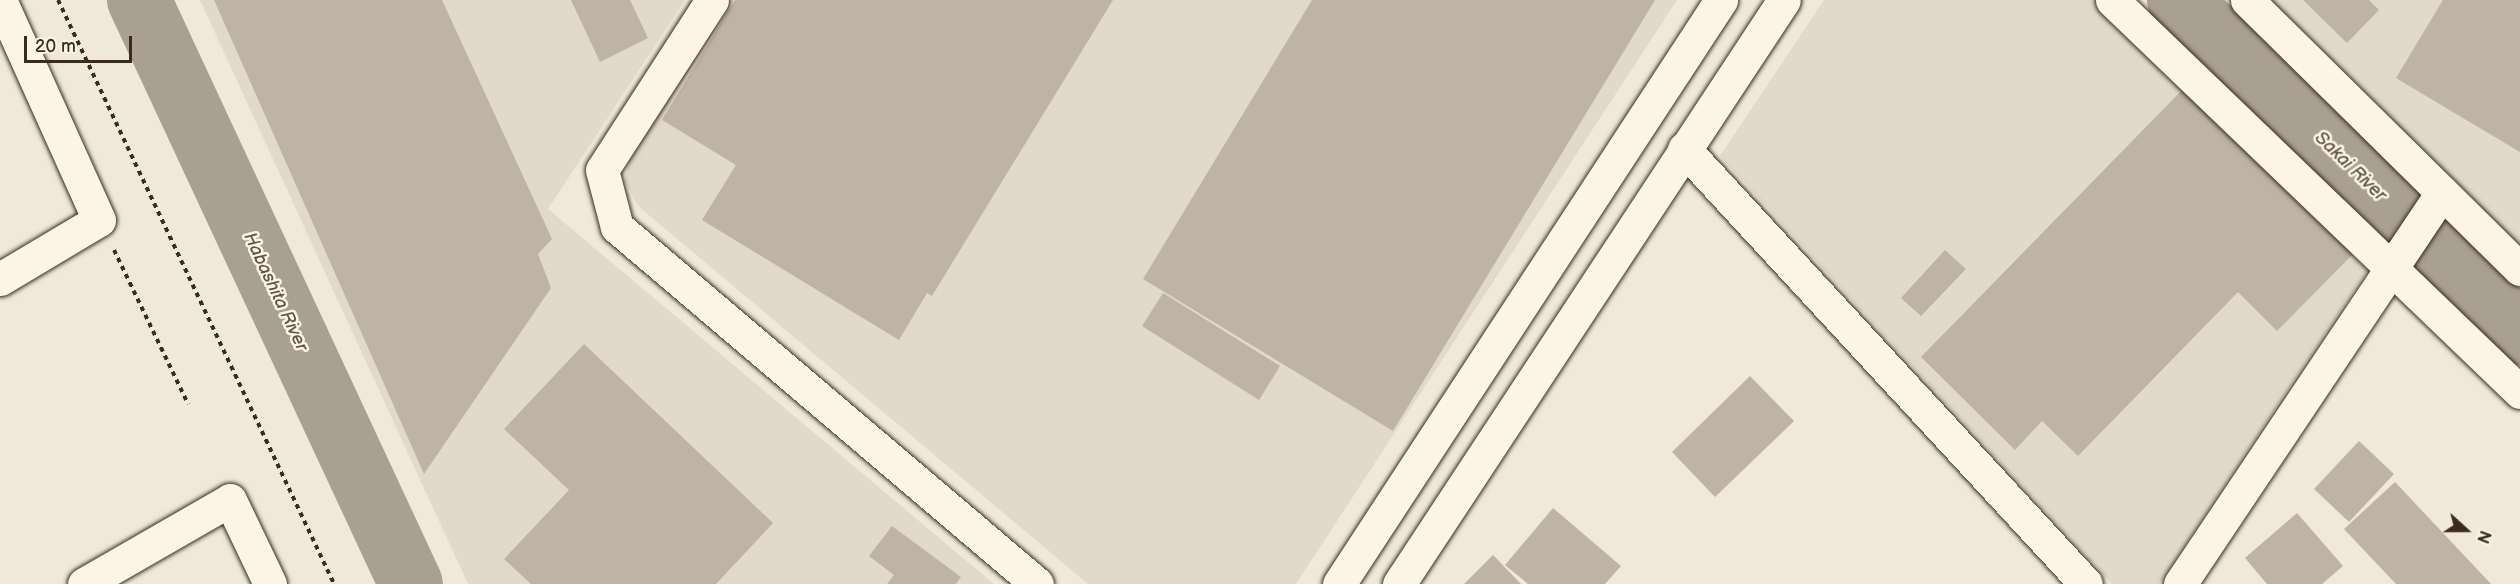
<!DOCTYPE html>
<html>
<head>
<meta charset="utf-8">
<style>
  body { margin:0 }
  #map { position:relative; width:2520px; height:584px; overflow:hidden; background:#f0e9d9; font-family:"Balsamiq Sans",sans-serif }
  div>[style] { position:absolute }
  .built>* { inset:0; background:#e1d9c9 }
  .river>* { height:64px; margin:-32px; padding:0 32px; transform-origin:32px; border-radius:32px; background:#aaa091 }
  .building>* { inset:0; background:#beb3a4 }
  .path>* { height:4px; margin-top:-2px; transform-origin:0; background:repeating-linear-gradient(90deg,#3b2a1e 0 4.5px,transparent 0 9px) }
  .roads { filter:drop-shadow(0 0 2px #3b2a1e) drop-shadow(0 0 2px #3b2a1e) }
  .minor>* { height:33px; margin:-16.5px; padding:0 16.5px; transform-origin:16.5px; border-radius:16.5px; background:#fcf5e5 }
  span { translate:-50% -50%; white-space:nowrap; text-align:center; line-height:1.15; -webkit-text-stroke:5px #fcf5e5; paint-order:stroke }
  .water-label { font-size:18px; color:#625346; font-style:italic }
  .north { position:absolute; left:2436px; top:500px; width:60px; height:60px; -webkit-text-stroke:4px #fcf5e5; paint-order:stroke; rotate:111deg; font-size:16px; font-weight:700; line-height:24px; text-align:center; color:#3b2a1e }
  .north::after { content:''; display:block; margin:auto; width:21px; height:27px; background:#3b2a1e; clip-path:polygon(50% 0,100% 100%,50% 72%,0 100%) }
  .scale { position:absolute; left:24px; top:36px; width:108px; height:27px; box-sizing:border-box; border:3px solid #3b2a1e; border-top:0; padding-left:8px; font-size:18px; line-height:21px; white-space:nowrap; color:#3b2a1e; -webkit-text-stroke:4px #fcf5e5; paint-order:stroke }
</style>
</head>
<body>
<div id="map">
  <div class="built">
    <i style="clip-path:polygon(200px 0,685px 0,548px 209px,994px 584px,468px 584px)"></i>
    <i style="clip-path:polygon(731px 0,1677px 0,1296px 584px,1088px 584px,638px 206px,625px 181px,631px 152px)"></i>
    <i style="clip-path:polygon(1824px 0,2098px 0,2372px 263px,2159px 584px,2112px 584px,1720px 156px)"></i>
    <i style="clip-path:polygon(2262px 0,2520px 0,2520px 252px)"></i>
  </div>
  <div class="river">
    <i style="left:139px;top:0;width:644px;rotate:65.03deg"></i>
    <i style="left:2179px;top:0;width:477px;rotate:44.3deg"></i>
  </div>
  <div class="building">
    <i style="clip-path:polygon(214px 0,442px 0,552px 239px,538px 254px,551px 288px,424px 474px)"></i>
    <i style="clip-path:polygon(571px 0,630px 0,648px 38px,600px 62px)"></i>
    <i style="clip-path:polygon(735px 0,1113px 0,932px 296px,927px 293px,899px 340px,702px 220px,736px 165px,662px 120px)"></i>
    <i style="clip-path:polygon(1312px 0,1655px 0,1393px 431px,1143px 279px)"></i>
    <i style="clip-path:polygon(2303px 0,2369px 0,2379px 10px,2347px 43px)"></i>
    <i style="clip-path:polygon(2443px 0,2520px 0,2520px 152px,2396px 78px)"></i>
    <i style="clip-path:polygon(2185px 87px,2354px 253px,2277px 331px,2238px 292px,2078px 456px,2042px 421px,2015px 450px,1921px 357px)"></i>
    <i style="clip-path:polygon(1945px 250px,1966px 269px,1921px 316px,1901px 298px)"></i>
    <i style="clip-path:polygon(1163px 293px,1280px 366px,1259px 400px,1142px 326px)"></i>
    <i style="clip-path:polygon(584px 344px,773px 523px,716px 584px,531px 584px,504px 559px,569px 490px,504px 429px)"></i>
    <i style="clip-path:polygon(1750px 376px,1794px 421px,1715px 497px,1672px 452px)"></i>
    <i style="clip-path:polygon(2359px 441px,2394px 474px,2349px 522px,2314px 489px)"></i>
    <i style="clip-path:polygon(2395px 482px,2491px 584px,2396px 584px,2344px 529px)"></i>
    <i style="clip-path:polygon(1553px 508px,1621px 566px,1605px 584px,1528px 584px,1505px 565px)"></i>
    <i style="clip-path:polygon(2297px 513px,2343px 566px,2322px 584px,2267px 584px,2245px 558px)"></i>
    <i style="clip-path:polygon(892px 526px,961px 577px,956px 584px,887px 584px,894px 575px,869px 556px)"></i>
    <i style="clip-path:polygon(1493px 555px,1521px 584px,1464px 584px)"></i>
  </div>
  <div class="path">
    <i style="left:58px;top:0;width:646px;rotate:64.7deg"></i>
    <i style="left:114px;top:250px;width:171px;rotate:64.3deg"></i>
  </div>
  <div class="roads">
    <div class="minor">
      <i style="left:712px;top:0;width:202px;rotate:122.9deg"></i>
      <i style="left:602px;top:170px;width:59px;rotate:75.3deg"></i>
      <i style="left:617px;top:227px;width:551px;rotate:40.36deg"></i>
      <i style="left:2112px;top:0;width:566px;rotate:43.85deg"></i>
      <i style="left:2247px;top:0;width:383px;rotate:44.6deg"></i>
      <i style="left:1684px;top:149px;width:592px;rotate:47.26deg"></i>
      <i style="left:0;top:279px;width:115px;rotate:-30.8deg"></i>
      <i style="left:99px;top:220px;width:241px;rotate:-114.2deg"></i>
      <i style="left:84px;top:584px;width:168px;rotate:-29.9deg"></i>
      <i style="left:230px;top:500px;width:93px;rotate:64.5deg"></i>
      <i style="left:1339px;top:584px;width:698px;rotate:-56.81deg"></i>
      <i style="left:1399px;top:584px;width:699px;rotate:-56.61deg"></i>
      <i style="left:2180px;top:584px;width:471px;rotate:-56.2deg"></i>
    </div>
  </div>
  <div class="water-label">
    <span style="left:2350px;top:167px;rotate:44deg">Sakai River</span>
    <span style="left:275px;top:292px;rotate:65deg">Habashita River</span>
  </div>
  <div class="north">N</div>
  <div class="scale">20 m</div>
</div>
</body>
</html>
